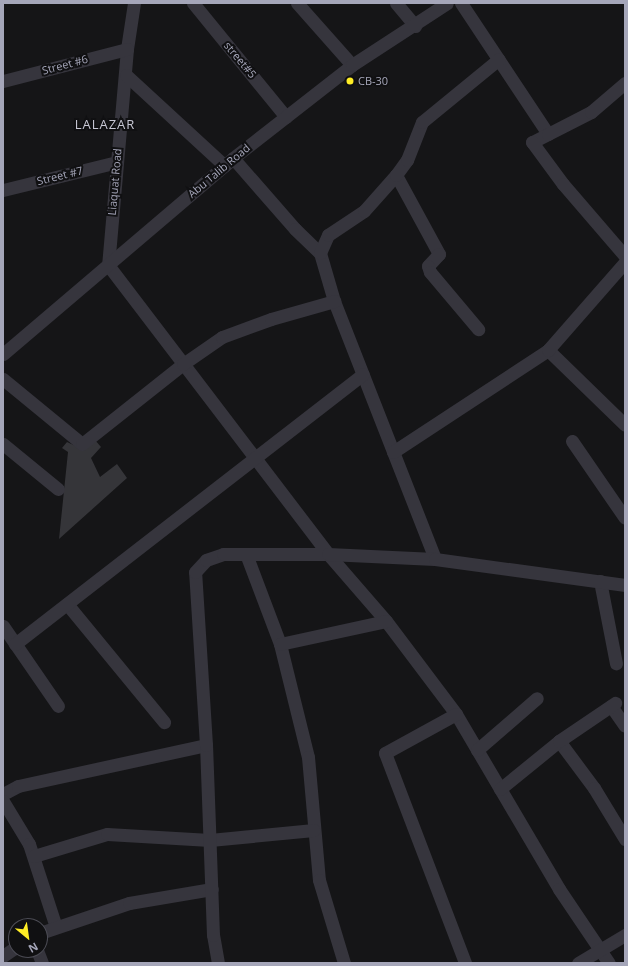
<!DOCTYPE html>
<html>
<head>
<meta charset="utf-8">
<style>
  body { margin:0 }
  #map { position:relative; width:628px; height:966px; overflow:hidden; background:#151517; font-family:"Open Sans",sans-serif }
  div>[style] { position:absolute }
  .building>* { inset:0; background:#353539 }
  .minor>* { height:13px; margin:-6.5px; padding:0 6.5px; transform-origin:6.5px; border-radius:6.5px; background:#36353d }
  .dots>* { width:11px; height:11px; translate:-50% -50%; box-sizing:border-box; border:2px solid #101012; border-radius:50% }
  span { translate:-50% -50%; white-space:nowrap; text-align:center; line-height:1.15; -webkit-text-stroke:4px #101012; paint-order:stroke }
  .street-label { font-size:11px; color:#a5a6b9 }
  .poi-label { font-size:11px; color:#a5a6b9 }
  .left { translate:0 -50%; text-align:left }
  .quarter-label { font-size:13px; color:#c7c7d4; letter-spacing:1px }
  .frame { position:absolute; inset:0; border:4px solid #a5a6b9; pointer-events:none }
  .north { position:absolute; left:8px; top:918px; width:40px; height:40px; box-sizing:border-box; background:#101012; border:1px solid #4c4c55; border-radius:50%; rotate:151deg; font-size:11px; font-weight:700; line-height:16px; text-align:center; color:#a5a6b9 }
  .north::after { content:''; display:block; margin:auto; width:14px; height:18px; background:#ffed25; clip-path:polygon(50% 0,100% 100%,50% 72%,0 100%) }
</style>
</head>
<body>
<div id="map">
  <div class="building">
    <i style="clip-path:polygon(95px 440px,101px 447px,91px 458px,100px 477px,117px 464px,127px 478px,59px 539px,68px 452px,62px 448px,67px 442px,80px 448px)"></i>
  </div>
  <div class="minor">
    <i style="left:134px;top:3px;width:47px;rotate:98.7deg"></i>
    <i style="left:127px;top:49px;width:217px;rotate:95deg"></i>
    <i style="left:108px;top:265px;width:363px;rotate:52.7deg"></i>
    <i style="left:328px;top:554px;width:89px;rotate:49.1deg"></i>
    <i style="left:386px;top:621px;width:116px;rotate:53deg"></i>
    <i style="left:456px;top:714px;width:203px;rotate:59.5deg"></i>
    <i style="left:559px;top:889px;width:89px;rotate:56deg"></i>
    <i style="left:193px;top:3px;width:147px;rotate:50.8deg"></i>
    <i style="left:297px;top:3px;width:83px;rotate:48.4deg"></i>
    <i style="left:396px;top:3px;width:30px;rotate:50deg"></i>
    <i style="left:461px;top:3px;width:157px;rotate:56.4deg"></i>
    <i style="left:548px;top:134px;width:18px;rotate:153deg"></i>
    <i style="left:532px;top:142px;width:52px;rotate:53.6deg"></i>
    <i style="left:563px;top:184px;width:95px;rotate:49.3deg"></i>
    <i style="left:126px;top:75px;width:134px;rotate:42.6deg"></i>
    <i style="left:3px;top:81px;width:128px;rotate:-14.5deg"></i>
    <i style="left:548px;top:134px;width:48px;rotate:-27.1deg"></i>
    <i style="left:591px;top:112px;width:45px;rotate:-40.5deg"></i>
    <i style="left:233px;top:158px;width:94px;rotate:48.9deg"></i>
    <i style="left:295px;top:229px;width:35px;rotate:44deg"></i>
    <i style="left:320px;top:253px;width:50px;rotate:73.7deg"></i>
    <i style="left:334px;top:301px;width:277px;rotate:68.6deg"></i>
    <i style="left:396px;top:175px;width:90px;rotate:61.4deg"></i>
    <i style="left:439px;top:254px;width:16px;rotate:133deg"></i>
    <i style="left:428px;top:266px;width:6px;rotate:72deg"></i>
    <i style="left:430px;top:272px;width:75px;rotate:49.9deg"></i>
    <i style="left:3px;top:190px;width:117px;rotate:-13.8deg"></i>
    <i style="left:320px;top:253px;width:20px;rotate:-66deg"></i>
    <i style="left:328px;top:235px;width:43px;rotate:-33.7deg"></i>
    <i style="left:364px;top:211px;width:48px;rotate:-48.4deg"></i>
    <i style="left:396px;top:175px;width:19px;rotate:-54deg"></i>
    <i style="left:407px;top:160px;width:41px;rotate:-68.5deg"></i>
    <i style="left:422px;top:122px;width:99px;rotate:-39.3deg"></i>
    <i style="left:548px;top:350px;width:107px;rotate:44.2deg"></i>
    <i style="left:3px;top:354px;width:302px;rotate:-40.4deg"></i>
    <i style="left:233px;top:158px;width:151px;rotate:-38deg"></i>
    <i style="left:352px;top:65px;width:113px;rotate:-33.1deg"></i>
    <i style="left:3px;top:379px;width:102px;rotate:39.4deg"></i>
    <i style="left:82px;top:444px;width:129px;rotate:-38.4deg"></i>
    <i style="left:183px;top:364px;width:47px;rotate:-34.7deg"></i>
    <i style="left:222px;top:337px;width:52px;rotate:-20.2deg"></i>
    <i style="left:271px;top:319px;width:66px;rotate:-15.9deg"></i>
    <i style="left:572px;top:441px;width:93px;rotate:55.5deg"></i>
    <i style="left:3px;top:444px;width:71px;rotate:39.3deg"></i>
    <i style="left:393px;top:452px;width:186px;rotate:-33.3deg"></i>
    <i style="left:548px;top:350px;width:117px;rotate:-48.8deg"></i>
    <i style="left:246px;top:554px;width:96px;rotate:69.3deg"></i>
    <i style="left:280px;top:644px;width:116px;rotate:76.1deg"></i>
    <i style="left:308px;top:757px;width:123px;rotate:84.9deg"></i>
    <i style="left:319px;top:880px;width:87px;rotate:73.2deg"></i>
    <i style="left:600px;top:581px;width:84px;rotate:79deg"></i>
    <i style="left:67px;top:604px;width:153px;rotate:50.6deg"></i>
    <i style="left:3px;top:626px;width:97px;rotate:55.5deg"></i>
    <i style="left:15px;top:644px;width:440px;rotate:-37.8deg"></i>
    <i style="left:280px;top:644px;width:108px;rotate:-12.2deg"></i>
    <i style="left:611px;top:706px;width:24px;rotate:55deg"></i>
    <i style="left:456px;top:714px;width:81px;rotate:151.2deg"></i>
    <i style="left:385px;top:753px;width:225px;rotate:69.1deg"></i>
    <i style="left:559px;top:741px;width:59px;rotate:53.3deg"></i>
    <i style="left:594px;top:788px;width:60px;rotate:58.7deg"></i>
    <i style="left:477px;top:750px;width:79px;rotate:-40.9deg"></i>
    <i style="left:500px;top:789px;width:76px;rotate:-39.1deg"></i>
    <i style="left:559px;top:741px;width:68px;rotate:-34.2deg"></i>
    <i style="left:3px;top:794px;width:17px;rotate:-28deg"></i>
    <i style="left:18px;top:786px;width:192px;rotate:-12.3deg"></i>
    <i style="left:3px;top:801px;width:50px;rotate:58.8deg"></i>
    <i style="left:29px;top:844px;width:87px;rotate:72deg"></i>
    <i style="left:34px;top:856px;width:76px;rotate:-16.8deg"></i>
    <i style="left:107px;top:834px;width:103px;rotate:3.3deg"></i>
    <i style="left:210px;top:840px;width:104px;rotate:-5.5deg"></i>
    <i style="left:40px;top:933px;width:94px;rotate:-18.6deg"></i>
    <i style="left:129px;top:903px;width:84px;rotate:-9.6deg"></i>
    <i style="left:37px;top:950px;width:14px;rotate:69deg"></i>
    <i style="left:3px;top:956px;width:16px;rotate:-35deg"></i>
    <i style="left:218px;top:963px;width:28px;rotate:-100deg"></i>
    <i style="left:213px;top:935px;width:190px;rotate:-92.1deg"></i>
    <i style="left:206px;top:745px;width:173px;rotate:-93.6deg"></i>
    <i style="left:195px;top:572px;width:16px;rotate:-47deg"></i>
    <i style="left:206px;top:560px;width:18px;rotate:-19deg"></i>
    <i style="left:223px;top:554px;width:105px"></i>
    <i style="left:328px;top:554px;width:107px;rotate:2.7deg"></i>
    <i style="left:435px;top:559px;width:192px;rotate:7.8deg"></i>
    <i style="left:578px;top:963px;width:55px;rotate:-30.8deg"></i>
  </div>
  <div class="dots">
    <i style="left:350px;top:81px;background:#ffed25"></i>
  </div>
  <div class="street-label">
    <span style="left:240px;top:60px;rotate:50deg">street#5</span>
    <span style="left:65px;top:65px;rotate:-15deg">Street #6</span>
    <span style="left:219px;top:171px;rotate:-40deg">Abu Talib Road</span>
    <span style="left:60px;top:176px;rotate:-14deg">Street #7</span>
    <span style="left:115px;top:182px;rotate:-85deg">Liaquat Road</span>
  </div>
  <div class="poi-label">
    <span class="left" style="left:358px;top:81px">CB-30</span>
  </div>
  <div class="quarter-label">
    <span style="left:105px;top:124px">LALAZAR</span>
  </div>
  <div class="frame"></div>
  <div class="north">N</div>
</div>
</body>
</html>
